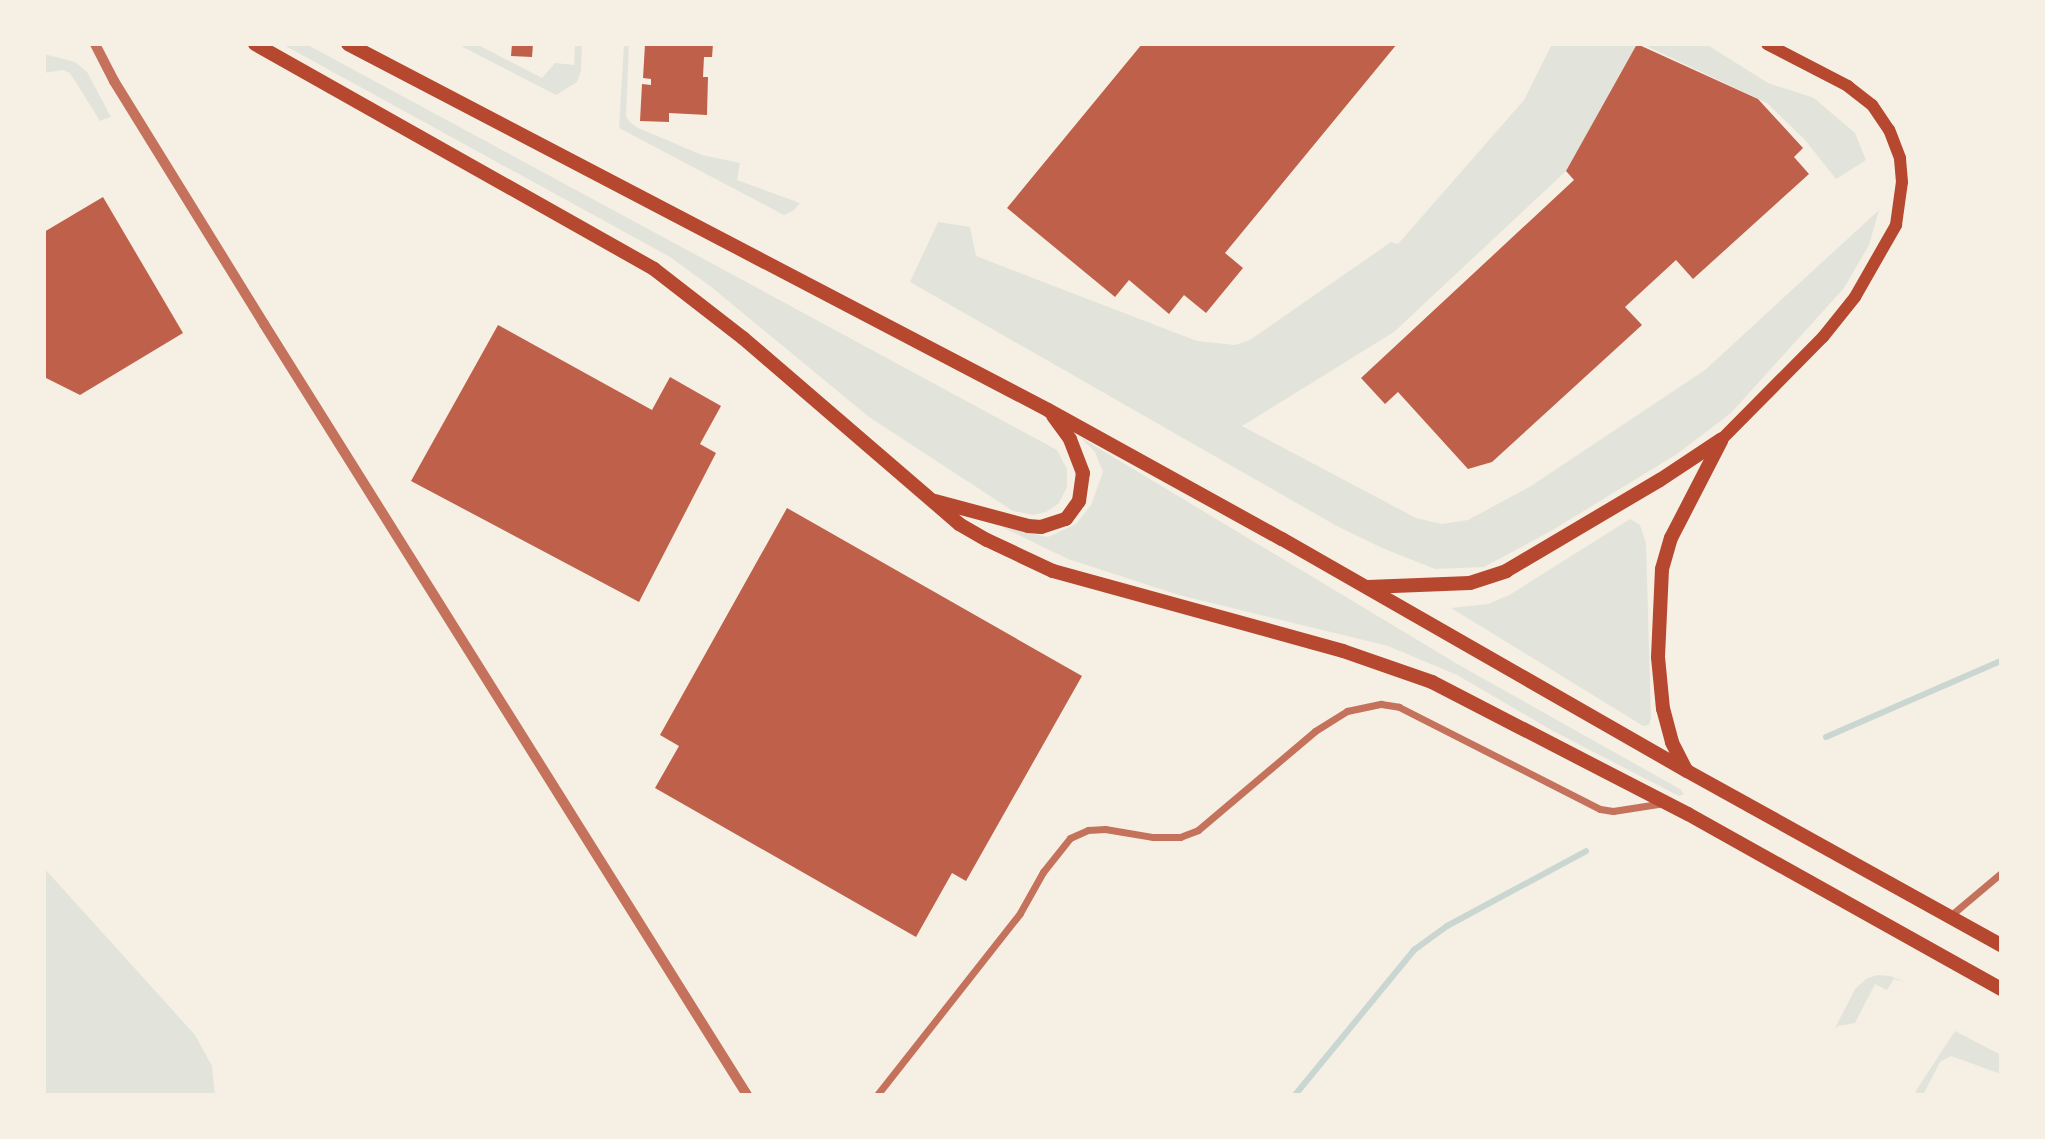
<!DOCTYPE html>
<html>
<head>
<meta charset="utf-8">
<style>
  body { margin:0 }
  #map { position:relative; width:2045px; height:1139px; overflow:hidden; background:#f6efe4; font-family:"Archivo Narrow",sans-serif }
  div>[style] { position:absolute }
  .green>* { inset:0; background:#e2e4dc }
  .stream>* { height:6px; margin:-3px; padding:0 3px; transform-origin:3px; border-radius:3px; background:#c9d6d2 }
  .building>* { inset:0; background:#bf614a }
  .minor>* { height:7px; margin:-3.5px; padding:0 3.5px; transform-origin:3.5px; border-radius:3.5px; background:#c5725c }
  .tertiary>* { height:10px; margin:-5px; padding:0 5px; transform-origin:5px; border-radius:5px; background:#c5725c }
  .secondary>* { height:12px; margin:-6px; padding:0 6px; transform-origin:6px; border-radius:6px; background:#b5482f }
  .trunk>* { height:14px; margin:-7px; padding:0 7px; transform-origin:7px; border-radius:7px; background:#b5482f }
  span { translate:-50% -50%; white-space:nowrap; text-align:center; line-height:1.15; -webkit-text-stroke:6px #f6efe4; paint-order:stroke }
  .frame { position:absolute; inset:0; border:46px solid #f6efe4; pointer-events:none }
</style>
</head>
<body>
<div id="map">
  <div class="green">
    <i style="clip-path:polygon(282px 44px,306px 44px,1057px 450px,1067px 469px,1067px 487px,1059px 503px,1046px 512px,1034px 515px,1013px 511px,869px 417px,710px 286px,670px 257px)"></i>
    <i style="clip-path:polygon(457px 44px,476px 44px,542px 78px,555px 63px,574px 65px,575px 44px,582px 44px,581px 71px,577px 82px,556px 95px)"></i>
    <i style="clip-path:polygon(624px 44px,629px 44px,626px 116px,629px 121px,636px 127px,702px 155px,740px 163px,737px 180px,800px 203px,794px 210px,784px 215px,619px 128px)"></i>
    <i style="clip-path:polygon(1552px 44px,1637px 44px,1566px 171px,1394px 332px,1242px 426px,1416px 518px,1442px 524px,1468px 520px,1531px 486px,1705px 370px,1879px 210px,1869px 245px,1844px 288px,1731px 413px,1677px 454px,1551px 531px,1484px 567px,1435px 569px,1382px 548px,1335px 525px,910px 282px,938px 222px,970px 227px,976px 256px,1197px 341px,1235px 345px,1250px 340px,1391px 242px,1398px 244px,1524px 100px)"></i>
    <i style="clip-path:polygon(1642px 44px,1706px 44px,1768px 83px,1814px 98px,1855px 133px,1866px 160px,1836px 179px,1805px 140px,1767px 103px)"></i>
    <i style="clip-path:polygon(44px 54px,75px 62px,87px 72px,111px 117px,100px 121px,70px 73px,63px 70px,44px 73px)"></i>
    <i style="clip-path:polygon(1080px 437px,1459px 665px,1680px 789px,1684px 794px,1679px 796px,1553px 731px,1457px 675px,1388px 646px,1179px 595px,1068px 559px,1002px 527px,1048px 537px,1076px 524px,1091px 505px,1103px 472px,1095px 452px)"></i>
    <i style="clip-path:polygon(1630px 519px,1640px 525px,1646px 543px,1651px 718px,1649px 725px,1643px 726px,1451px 608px,1488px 604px,1511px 594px)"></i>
    <i style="clip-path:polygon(44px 868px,195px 1035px,212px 1066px,215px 1095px,44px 1095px)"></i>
    <i style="clip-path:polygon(1877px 975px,1890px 976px,1908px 983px,1894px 979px,1887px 990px,1875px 984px,1855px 1023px,1838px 1026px,1834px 1030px,1855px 989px,1866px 979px)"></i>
    <i style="clip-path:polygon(1955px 1031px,2001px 1055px,2001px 1074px,1951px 1056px,1940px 1062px,1923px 1095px,1915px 1092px)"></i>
  </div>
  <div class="stream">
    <i style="left:1826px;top:737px;width:191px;rotate:-23.5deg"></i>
    <i style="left:1295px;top:1095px;width:188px;rotate:-50.6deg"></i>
    <i style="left:1414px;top:950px;width:41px;rotate:-36deg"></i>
    <i style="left:1447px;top:926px;width:158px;rotate:-28.3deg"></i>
  </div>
  <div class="building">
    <i style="clip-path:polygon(512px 44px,533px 44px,532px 57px,511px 56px)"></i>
    <i style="clip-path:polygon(645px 44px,713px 44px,712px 57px,704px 57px,703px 77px,708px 77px,707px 115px,669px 113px,669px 122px,640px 121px,642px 84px,651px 85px,651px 79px,643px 78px)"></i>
    <i style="clip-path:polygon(1142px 44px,1397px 44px,1225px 253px,1243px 268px,1206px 313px,1184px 295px,1169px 314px,1129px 280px,1115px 297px,1007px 208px)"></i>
    <i style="clip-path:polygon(1637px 44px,1758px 99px,1803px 148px,1794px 157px,1809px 174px,1693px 279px,1676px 260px,1625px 307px,1642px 325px,1492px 462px,1468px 469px,1398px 392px,1385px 404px,1361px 378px,1574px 180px,1566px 171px)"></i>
    <i style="clip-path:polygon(103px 197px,183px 333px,80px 395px,44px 377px,44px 232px)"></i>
    <i style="clip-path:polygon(498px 325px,652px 410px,670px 377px,721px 406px,700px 444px,716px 453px,639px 602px,411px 481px)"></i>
    <i style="clip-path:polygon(787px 508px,1082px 676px,966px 881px,952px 873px,916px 937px,655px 788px,679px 746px,660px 735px)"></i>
  </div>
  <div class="minor">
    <i style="left:1950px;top:916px;width:67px;rotate:-40.1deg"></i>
    <i style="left:877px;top:1095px;width:231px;rotate:-51.8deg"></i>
    <i style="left:1020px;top:913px;width:47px;rotate:-60.7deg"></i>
    <i style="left:1043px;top:872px;width:43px;rotate:-51.5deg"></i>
    <i style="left:1070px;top:838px;width:20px;rotate:-24deg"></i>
    <i style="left:1088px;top:830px;width:17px;rotate:-3deg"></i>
    <i style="left:1105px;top:829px;width:49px;rotate:9.5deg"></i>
    <i style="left:1153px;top:837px;width:27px"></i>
    <i style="left:1180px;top:837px;width:19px;rotate:-21deg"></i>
    <i style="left:1198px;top:830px;width:153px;rotate:-40.2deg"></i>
    <i style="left:1315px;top:731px;width:38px;rotate:-32deg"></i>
    <i style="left:1347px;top:711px;width:35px;rotate:-12deg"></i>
    <i style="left:1381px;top:704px;width:18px;rotate:9deg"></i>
    <i style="left:1399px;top:707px;width:225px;rotate:26.9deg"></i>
    <i style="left:1600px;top:809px;width:13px;rotate:9deg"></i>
    <i style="left:1613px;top:811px;width:52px;rotate:-8.9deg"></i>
  </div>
  <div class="tertiary">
    <i style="left:95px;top:44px;width:42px;rotate:62.8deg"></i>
    <i style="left:114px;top:81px;width:286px;rotate:58.3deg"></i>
    <i style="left:264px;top:324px;width:910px;rotate:57.93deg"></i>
  </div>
  <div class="secondary">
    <i style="left:1722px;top:439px;width:144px;rotate:-45.3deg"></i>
    <i style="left:1823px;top:337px;width:51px;rotate:-51.3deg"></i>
    <i style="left:1855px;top:297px;width:83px;rotate:-60.3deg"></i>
    <i style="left:1896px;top:225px;width:43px;rotate:-82.1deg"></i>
    <i style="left:1902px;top:182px;width:24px;rotate:-95deg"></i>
    <i style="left:1900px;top:158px;width:30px;rotate:-111deg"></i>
    <i style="left:1889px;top:130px;width:30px;rotate:-124deg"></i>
    <i style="left:1872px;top:105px;width:31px;rotate:-142deg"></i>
    <i style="left:1848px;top:86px;width:91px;rotate:-152.6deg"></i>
  </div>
  <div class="trunk">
    <i style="left:255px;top:44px;width:458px;rotate:29.4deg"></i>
    <i style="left:654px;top:269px;width:113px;rotate:37.8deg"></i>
    <i style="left:743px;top:338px;width:285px;rotate:40.7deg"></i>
    <i style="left:959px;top:524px;width:32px;rotate:30deg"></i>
    <i style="left:987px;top:540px;width:73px;rotate:25.2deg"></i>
    <i style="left:1053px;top:571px;width:301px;rotate:15.4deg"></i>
    <i style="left:1343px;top:651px;width:94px;rotate:19.2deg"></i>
    <i style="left:1432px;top:682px;width:288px;rotate:27.3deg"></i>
    <i style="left:1688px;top:814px;width:359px;rotate:29.2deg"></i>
    <i style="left:348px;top:44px;width:790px;rotate:27.6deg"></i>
    <i style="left:1048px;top:410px;width:267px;rotate:28.9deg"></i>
    <i style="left:1282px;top:539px;width:467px;rotate:29.8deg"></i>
    <i style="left:1687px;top:771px;width:359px;rotate:29deg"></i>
    <i style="left:935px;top:501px;width:96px;rotate:15deg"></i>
    <i style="left:1028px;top:526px;width:13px;rotate:4deg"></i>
    <i style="left:1041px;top:527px;width:26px;rotate:-18deg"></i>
    <i style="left:1066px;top:519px;width:22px;rotate:-54deg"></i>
    <i style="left:1079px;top:501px;width:28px;rotate:-82deg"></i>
    <i style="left:1083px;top:473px;width:36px;rotate:-111deg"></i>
    <i style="left:1070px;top:439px;width:29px;rotate:-126deg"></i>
    <i style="left:1368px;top:587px;width:102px;rotate:-2.2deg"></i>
    <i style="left:1470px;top:583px;width:38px;rotate:-18deg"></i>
    <i style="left:1506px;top:571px;width:179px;rotate:-30.6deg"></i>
    <i style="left:1660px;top:480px;width:74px;rotate:-33.5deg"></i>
    <i style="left:1686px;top:770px;width:31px;rotate:-117deg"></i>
    <i style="left:1672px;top:742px;width:34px;rotate:-105deg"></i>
    <i style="left:1663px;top:709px;width:52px;rotate:-95.5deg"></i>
    <i style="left:1658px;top:657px;width:88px;rotate:-87.4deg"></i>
    <i style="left:1662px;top:569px;width:32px;rotate:-74deg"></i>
    <i style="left:1671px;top:538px;width:109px;rotate:-62.7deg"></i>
  </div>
  <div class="frame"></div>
</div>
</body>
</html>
